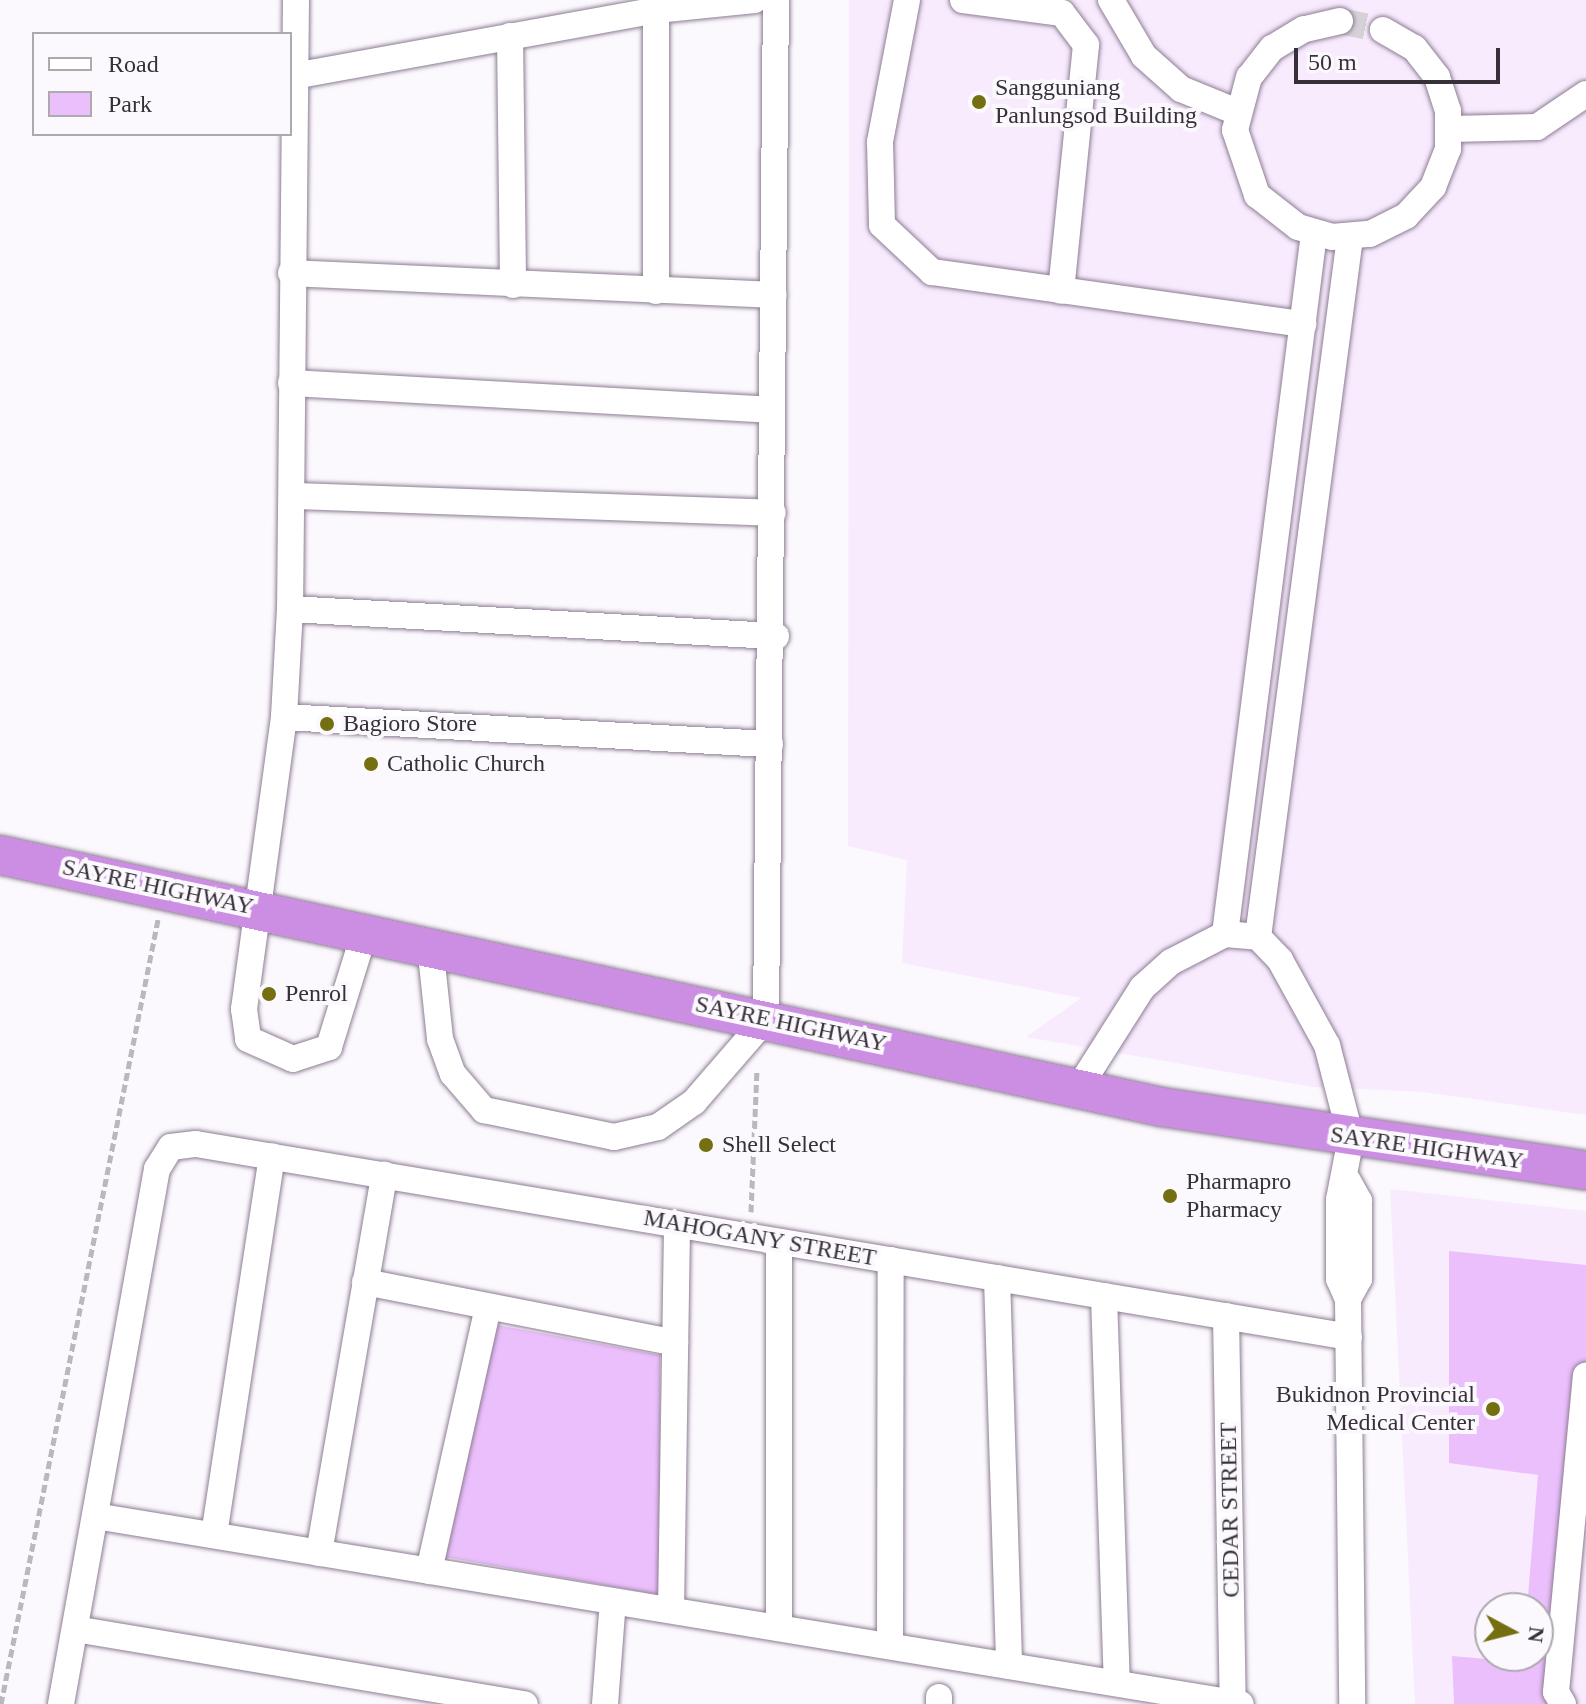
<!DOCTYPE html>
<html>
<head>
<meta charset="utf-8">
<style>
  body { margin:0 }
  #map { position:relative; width:1586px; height:1704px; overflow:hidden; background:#fcf9fe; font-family:Georgia,serif }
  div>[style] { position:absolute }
  .built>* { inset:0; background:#f8ebfe }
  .green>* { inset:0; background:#ebbffc }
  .minor-tunnel>* { height:26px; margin-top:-13px; transform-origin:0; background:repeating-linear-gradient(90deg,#d5d1d7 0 26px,transparent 0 39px) }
  .path>* { height:5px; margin-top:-2.5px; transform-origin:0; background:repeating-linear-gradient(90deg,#bbb7bd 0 8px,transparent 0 12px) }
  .roads { filter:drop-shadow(0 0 2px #8d7d93) drop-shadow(0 0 2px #8d7d93) }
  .minor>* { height:26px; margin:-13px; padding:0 13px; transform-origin:13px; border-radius:13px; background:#fff }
  .highway>* { height:38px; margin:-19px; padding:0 19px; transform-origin:19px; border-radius:19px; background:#cb8ee3 }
  .dots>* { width:22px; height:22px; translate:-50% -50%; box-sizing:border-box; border:4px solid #fcf9fe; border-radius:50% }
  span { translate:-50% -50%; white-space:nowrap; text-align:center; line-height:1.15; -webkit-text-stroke:8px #fcf9fe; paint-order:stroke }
  .poi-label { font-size:24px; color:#373039 }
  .left { translate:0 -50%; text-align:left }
  .right { translate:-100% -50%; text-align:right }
  .street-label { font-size:24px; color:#373039 }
  .legend { position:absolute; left:32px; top:32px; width:260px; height:104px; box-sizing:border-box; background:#fcf9fe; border:2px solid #ada9af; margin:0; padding:10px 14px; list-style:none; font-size:24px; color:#373039 }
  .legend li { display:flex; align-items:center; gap:16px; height:40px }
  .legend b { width:40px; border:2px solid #ada9af }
  .north { position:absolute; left:1474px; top:1592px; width:80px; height:80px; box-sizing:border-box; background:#fcf9fe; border:2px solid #ada9af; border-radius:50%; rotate:97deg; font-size:22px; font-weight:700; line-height:32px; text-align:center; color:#373039 }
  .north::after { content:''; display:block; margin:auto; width:28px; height:36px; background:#746f10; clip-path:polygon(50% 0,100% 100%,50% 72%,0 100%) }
  .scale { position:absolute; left:1294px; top:48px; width:206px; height:36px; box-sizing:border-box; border:4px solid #373039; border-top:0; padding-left:10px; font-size:24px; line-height:28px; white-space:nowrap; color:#373039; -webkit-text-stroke:6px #fcf9fe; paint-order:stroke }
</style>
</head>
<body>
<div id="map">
  <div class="built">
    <i style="clip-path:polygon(849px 0,1586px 0,1586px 1115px,1424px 1092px,1313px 1087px,1026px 1037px,1081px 998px,902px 963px,907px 860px,848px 846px)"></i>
    <i style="clip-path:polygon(evenodd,1390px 1189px,1586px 1211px,1586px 1704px,1415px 1704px,1390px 1189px,1490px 1608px,1538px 1608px,1538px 1656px,1490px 1656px,1490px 1608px)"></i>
  </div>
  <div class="green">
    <i style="clip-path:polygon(1449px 1251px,1586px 1265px,1586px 1360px,1548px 1704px,1454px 1704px,1452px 1656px,1521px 1662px,1538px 1656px,1538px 1608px,1527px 1608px,1538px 1475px,1449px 1463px)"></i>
    <i style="clip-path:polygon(497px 1325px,660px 1355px,660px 1595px,445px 1557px)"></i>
  </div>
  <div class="minor-tunnel">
    <i style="left:1340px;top:21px;width:44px;rotate:11.8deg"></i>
  </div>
  <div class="path">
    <i style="left:751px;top:1212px;width:142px;rotate:-87.6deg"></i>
    <i style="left:1px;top:1704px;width:800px;rotate:-78.68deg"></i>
  </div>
  <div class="roads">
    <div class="minor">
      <i style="left:296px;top:0;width:609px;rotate:90.56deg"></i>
      <i style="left:290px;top:609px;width:108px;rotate:93.2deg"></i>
      <i style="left:284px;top:717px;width:295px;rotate:97.8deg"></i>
      <i style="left:244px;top:1009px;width:30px;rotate:82deg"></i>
      <i style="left:248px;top:1039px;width:49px;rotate:24deg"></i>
      <i style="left:293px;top:1059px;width:38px;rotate:-18deg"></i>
      <i style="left:329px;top:1047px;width:121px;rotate:-72.8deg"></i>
      <i style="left:907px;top:0;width:145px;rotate:100.8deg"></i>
      <i style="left:880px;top:142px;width:83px;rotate:88.6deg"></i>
      <i style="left:882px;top:225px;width:69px;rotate:43.2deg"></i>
      <i style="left:932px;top:272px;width:375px;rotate:8deg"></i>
      <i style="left:963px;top:0;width:100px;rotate:7.5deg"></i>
      <i style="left:1062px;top:13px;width:40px;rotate:53deg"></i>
      <i style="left:1086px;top:45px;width:247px;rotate:95.8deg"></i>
      <i style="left:1111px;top:0;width:65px;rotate:59.5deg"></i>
      <i style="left:1144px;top:56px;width:50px;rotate:41.7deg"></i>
      <i style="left:1181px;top:89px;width:61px;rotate:22.3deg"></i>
      <i style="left:656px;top:10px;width:281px;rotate:90deg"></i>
      <i style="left:1340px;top:21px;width:37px;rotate:167deg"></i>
      <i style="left:1304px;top:29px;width:37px;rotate:149deg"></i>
      <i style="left:1272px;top:48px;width:37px;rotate:128deg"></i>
      <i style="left:1249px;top:77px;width:55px;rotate:104.8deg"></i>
      <i style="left:1235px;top:130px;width:69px;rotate:71.3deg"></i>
      <i style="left:1257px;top:195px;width:52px;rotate:38deg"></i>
      <i style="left:1298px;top:227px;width:35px;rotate:16deg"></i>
      <i style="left:1332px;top:237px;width:38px;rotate:-5deg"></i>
      <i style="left:1370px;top:234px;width:40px;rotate:-26.6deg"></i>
      <i style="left:1406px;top:216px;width:40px;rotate:-47deg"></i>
      <i style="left:1433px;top:187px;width:41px;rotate:-68.5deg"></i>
      <i style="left:1448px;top:149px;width:38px;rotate:-90deg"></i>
      <i style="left:1448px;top:111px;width:36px;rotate:-108deg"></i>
      <i style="left:1437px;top:77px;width:37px;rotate:-128deg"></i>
      <i style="left:1414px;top:48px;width:36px;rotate:-150deg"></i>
      <i style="left:510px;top:36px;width:249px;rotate:89.3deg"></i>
      <i style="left:294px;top:76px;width:368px;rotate:-10.3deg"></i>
      <i style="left:656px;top:10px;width:99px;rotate:-5.8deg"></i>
      <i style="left:1450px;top:129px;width:87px;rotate:-1.3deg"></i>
      <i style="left:1537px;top:127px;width:59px;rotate:-34deg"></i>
      <i style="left:291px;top:273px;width:483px;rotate:2.6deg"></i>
      <i style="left:291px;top:383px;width:480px;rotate:3.2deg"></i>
      <i style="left:295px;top:496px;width:478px;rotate:2deg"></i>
      <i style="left:290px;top:609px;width:487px;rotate:3.2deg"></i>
      <i style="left:284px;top:717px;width:487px;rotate:3.2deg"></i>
      <i style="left:1225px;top:934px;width:707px;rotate:-82.76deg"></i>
      <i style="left:1258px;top:937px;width:706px;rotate:-82.51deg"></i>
      <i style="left:430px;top:945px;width:95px;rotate:83.9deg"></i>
      <i style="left:440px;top:1039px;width:37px;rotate:70deg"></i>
      <i style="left:453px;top:1074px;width:48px;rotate:49.3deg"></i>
      <i style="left:484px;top:1110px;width:133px;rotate:11.7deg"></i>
      <i style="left:614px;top:1137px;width:45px;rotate:-12.8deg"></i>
      <i style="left:658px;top:1127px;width:44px;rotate:-34.8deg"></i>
      <i style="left:694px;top:1102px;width:110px;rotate:-49.1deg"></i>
      <i style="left:766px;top:1019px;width:1019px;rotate:-89.44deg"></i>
      <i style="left:1078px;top:1089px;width:120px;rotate:-57.6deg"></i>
      <i style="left:1142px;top:988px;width:39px;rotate:-42deg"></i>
      <i style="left:1171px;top:962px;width:61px;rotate:-27.4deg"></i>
      <i style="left:1225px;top:934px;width:33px;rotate:5deg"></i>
      <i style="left:1258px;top:937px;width:32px;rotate:46deg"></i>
      <i style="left:1280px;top:960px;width:97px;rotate:61.1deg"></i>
      <i style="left:1327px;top:1045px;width:96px;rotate:75.5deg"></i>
      <i style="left:1351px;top:1138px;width:63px;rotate:101deg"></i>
      <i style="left:1339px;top:1200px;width:79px;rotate:90deg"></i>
      <i style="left:1339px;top:1279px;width:22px;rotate:66deg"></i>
      <i style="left:1348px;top:1299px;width:405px;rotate:89.4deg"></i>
      <i style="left:1348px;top:1181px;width:23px;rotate:61deg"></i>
      <i style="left:1359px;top:1201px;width:78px;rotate:90deg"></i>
      <i style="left:1359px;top:1279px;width:23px;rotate:119deg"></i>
      <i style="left:779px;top:1242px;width:386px;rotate:90deg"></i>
      <i style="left:997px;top:1278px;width:388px;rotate:88.2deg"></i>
      <i style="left:365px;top:1282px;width:316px;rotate:11.1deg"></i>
      <i style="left:1104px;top:1296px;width:387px;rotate:88.1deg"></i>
      <i style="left:1226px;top:1316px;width:387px;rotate:89deg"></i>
      <i style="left:95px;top:1516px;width:1161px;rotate:9.32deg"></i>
      <i style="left:214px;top:1535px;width:383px;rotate:-81.3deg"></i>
      <i style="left:319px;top:1553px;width:384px;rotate:-80.2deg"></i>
      <i style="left:429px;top:1571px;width:271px;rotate:-77.4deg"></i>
      <i style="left:671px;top:1610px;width:386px;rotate:-89.1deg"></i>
      <i style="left:75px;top:1629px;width:456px;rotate:9.5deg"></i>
      <i style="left:890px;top:1646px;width:386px;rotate:-89.9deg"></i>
      <i style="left:61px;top:1704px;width:544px;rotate:-79.83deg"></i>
      <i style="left:157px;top:1169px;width:26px;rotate:-58deg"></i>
      <i style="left:171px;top:1147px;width:25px;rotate:-7deg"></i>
      <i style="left:196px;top:1144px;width:1169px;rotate:9.5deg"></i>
      <i style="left:605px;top:1704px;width:103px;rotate:-85.6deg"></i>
      <i style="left:939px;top:1704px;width:7px;rotate:-90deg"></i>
      <i style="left:1563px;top:1704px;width:14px;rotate:-120deg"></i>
      <i style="left:1556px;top:1692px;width:318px;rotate:-84.6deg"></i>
    </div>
    <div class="highway">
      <i style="left:0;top:855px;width:1189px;rotate:12.24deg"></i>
      <i style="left:1162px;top:1107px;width:429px;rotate:8.5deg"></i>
    </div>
  </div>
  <div class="dots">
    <i style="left:979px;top:102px;background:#746f10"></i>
    <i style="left:327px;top:724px;background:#746f10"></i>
    <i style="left:371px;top:764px;background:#746f10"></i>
    <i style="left:269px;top:994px;background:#746f10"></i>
    <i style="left:706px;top:1145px;background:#746f10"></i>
    <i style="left:1170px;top:1196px;background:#746f10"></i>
    <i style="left:1493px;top:1409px;background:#746f10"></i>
  </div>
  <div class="poi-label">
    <span class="left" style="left:995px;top:102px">Sangguniang<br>Panlungsod Building</span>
    <span class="left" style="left:343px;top:724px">Bagioro Store</span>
    <span class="left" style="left:387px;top:764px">Catholic Church</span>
    <span class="left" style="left:285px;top:994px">Penrol</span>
    <span class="left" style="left:722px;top:1145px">Shell Select</span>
    <span class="left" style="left:1186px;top:1196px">Pharmapro<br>Pharmacy</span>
    <span class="right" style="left:1475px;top:1409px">Bukidnon Provincial<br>Medical Center</span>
  </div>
  <div class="street-label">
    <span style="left:158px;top:887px;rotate:12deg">SAYRE HIGHWAY</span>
    <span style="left:791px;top:1024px;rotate:12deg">SAYRE HIGHWAY</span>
    <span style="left:1427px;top:1148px;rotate:8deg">SAYRE HIGHWAY</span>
    <span style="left:760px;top:1238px;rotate:10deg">MAHOGANY STREET</span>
    <span style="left:1230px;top:1510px;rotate:-91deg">CEDAR STREET</span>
  </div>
  <ul class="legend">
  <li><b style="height:10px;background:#fff"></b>Road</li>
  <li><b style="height:22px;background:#ebbffc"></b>Park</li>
  </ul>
  <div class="north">N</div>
  <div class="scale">50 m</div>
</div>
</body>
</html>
